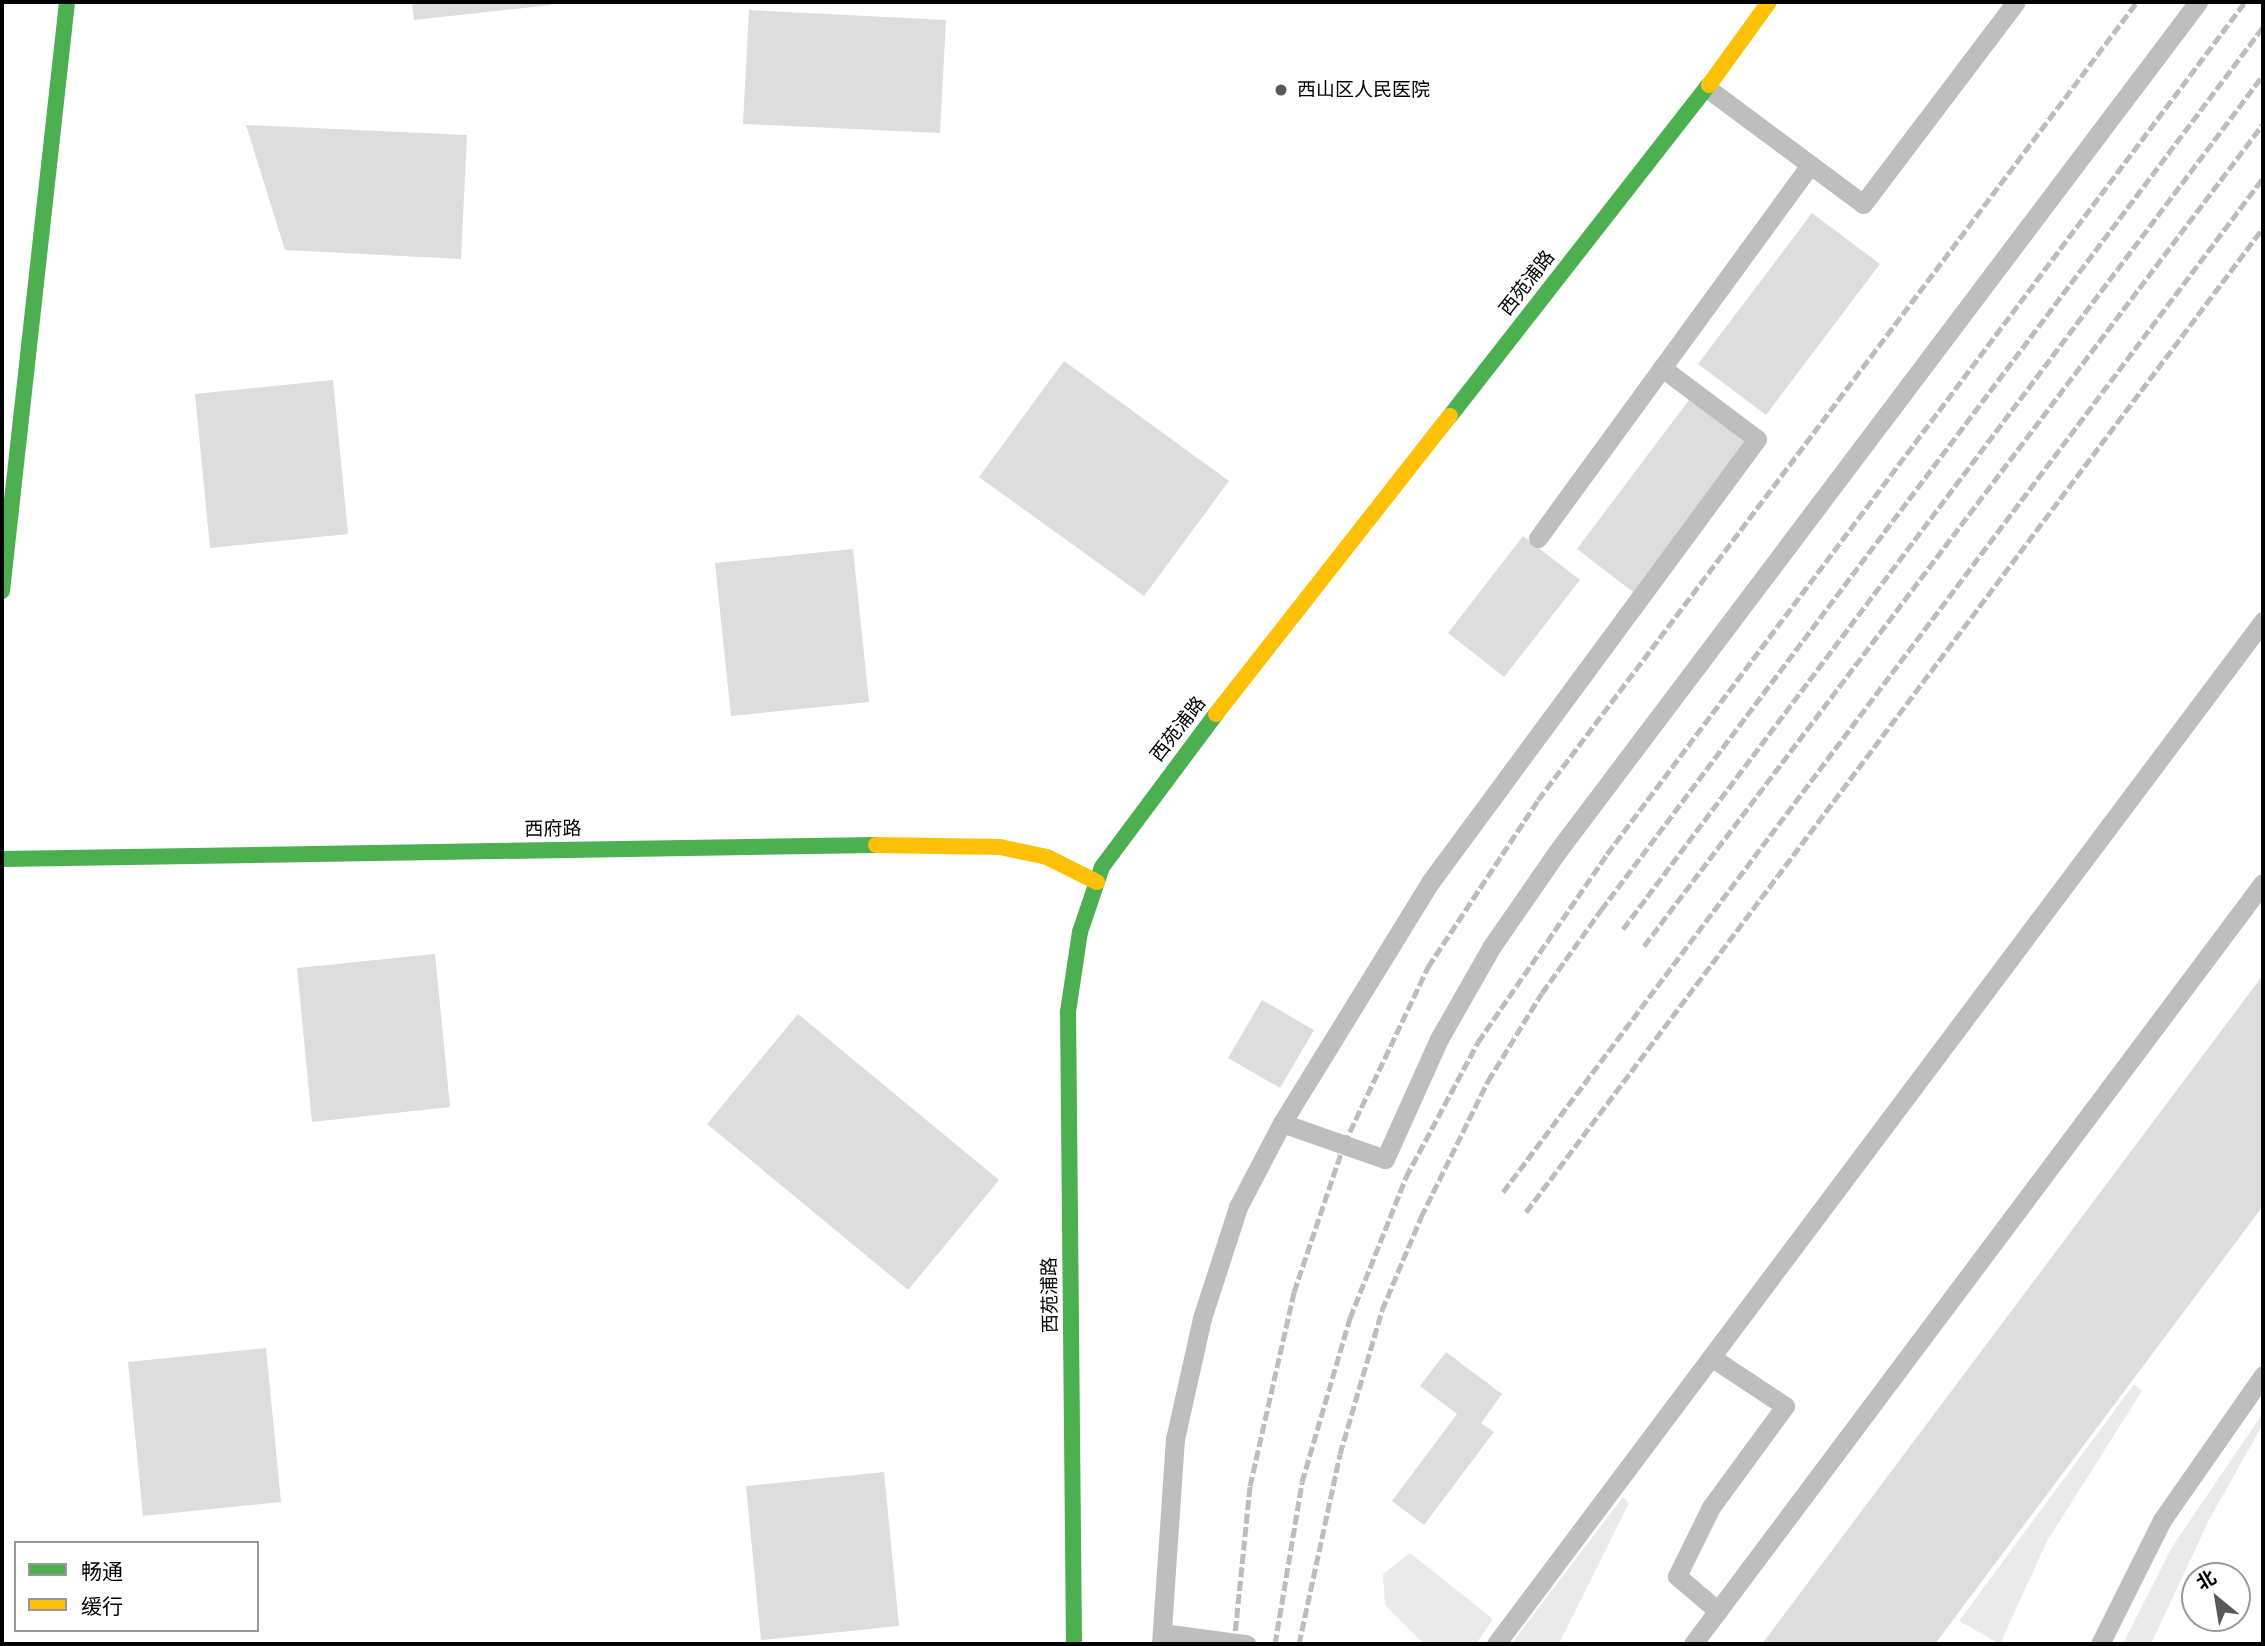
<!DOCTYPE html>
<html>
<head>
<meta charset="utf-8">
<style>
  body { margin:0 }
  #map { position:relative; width:2265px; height:1646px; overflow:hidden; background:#fff; font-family:Rubik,"Noto Sans SC",sans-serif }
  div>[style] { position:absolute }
  .green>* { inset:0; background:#eaeaea }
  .building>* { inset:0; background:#ddd }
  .lane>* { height:19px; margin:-9.5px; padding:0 9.5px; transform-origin:9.5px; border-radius:9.5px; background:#bebebe }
  .fast>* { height:16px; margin:-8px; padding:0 8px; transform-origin:8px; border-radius:8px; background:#4caf50 }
  .slow>* { height:16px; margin:-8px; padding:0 8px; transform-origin:8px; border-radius:8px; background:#ffc107 }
  .rail>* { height:5px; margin-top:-2.5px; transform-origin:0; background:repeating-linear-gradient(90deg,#bdbdbd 0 10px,transparent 0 13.5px) }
  .dots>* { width:19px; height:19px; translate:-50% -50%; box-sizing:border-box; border:4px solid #fff; border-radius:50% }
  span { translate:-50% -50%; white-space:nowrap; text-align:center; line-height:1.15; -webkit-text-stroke:5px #fff; paint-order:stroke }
  .poi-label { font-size:19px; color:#000 }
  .left { translate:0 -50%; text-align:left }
  .street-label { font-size:19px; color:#000 }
  .frame { position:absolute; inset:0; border:4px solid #000; pointer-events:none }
  .legend { position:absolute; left:14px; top:1541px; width:245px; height:91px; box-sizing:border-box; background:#fff; border:2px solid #999; margin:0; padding:9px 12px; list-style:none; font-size:21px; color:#000 }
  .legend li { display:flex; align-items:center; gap:14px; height:35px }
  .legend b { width:35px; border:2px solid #999 }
  .north { position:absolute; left:2181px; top:1562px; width:70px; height:70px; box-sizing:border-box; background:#fff; border:2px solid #999; border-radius:50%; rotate:330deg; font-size:19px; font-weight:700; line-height:28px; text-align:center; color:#000 }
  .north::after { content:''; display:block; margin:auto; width:24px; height:32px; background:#595959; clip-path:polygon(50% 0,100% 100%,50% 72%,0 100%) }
</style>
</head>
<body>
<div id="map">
  <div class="green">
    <i style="clip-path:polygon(2134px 1384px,2142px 1391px,2047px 1541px,2000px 1644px,1959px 1621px)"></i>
    <i style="clip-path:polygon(2263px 1413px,2263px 1424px,2209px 1520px,2151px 1644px,2123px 1644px,2172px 1547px)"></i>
    <i style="clip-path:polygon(1623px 1497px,1629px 1503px,1559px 1644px,1511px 1644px)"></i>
    <i style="clip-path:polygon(1410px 1553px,1493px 1619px,1476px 1644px,1424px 1644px,1385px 1605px,1383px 1574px)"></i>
  </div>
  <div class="building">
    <i style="clip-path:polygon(412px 2px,551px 2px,551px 5px,414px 20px)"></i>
    <i style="clip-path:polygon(749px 10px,946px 20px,940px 133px,743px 124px)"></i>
    <i style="clip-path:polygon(246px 125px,467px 135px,461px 259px,285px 250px)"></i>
    <i style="clip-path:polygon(1812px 213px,1880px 264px,1766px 415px,1698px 364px)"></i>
    <i style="clip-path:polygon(1064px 361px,1229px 481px,1144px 596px,979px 477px)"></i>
    <i style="clip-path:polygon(333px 380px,348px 534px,210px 548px,195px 394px)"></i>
    <i style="clip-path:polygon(1692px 396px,1749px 439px,1633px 592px,1577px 549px)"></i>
    <i style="clip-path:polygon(1523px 536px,1580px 580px,1504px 677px,1448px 633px)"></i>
    <i style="clip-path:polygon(853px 549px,869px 702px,731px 716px,715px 563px)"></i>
    <i style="clip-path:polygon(435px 954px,450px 1107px,312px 1122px,297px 968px)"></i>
    <i style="clip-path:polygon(2263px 975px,2263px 1206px,1935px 1644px,1762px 1644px)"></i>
    <i style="clip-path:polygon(1262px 1000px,1314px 1030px,1280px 1088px,1228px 1058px)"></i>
    <i style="clip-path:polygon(798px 1014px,999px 1180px,908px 1290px,707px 1124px)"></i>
    <i style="clip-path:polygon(266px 1348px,281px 1502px,143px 1516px,128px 1362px)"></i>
    <i style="clip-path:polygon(1446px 1352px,1502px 1394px,1481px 1423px,1494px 1432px,1424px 1525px,1392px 1501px,1457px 1414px,1420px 1386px)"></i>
    <i style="clip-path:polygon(884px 1472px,899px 1626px,761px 1640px,746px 1486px)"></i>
  </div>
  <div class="lane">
    <i style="left:1707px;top:88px;width:194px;rotate:36.6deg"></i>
    <i style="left:1863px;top:204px;width:253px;rotate:-52.9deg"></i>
    <i style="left:1538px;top:538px;width:462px;rotate:-53.9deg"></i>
    <i style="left:1282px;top:1123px;width:109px;rotate:19.3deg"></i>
    <i style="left:1385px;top:1159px;width:132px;rotate:-65.8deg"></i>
    <i style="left:1439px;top:1039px;width:107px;rotate:-60.3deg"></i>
    <i style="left:1492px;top:946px;width:114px;rotate:-55.3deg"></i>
    <i style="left:1557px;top:852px;width:1065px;rotate:-52.98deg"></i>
    <i style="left:1711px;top:1357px;width:89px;rotate:33.5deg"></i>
    <i style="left:1785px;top:1406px;width:125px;rotate:126.2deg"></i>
    <i style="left:1711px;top:1507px;width:77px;rotate:116.2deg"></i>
    <i style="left:1677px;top:1576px;width:54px;rotate:40.5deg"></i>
    <i style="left:1162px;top:1633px;width:85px;rotate:7.5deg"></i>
    <i style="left:1161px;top:1644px;width:205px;rotate:-86.1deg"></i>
    <i style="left:1175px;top:1439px;width:124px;rotate:-77.4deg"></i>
    <i style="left:1202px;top:1318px;width:117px;rotate:-72deg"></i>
    <i style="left:1238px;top:1207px;width:95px;rotate:-62.4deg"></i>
    <i style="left:1282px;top:1123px;width:284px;rotate:-58.4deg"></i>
    <i style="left:1431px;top:881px;width:549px;rotate:-53.59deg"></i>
    <i style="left:1757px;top:439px;width:119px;rotate:-143.2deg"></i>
    <i style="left:1496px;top:1644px;width:1279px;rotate:-53.14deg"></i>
    <i style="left:1693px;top:1644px;width:951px;rotate:-53.17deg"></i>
    <i style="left:2100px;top:1644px;width:139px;rotate:-63.4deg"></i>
    <i style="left:2162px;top:1520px;width:177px;rotate:-55.1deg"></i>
  </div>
  <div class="fast">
    <i style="left:1450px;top:416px;width:420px;rotate:-52deg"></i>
    <i style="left:2px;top:591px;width:593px;rotate:-83.7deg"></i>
    <i style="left:2px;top:859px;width:874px;rotate:-0.92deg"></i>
    <i style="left:1074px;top:1644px;width:632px;rotate:-90.54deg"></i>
    <i style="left:1068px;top:1012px;width:81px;rotate:-81.5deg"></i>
    <i style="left:1080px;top:932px;width:69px;rotate:-71.3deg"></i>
    <i style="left:1102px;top:867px;width:191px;rotate:-53.3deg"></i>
  </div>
  <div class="slow">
    <i style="left:1709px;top:85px;width:102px;rotate:-54.1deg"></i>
    <i style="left:1216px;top:714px;width:379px;rotate:-51.9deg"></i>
    <i style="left:876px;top:845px;width:124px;rotate:0.9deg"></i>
    <i style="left:1000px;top:847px;width:48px;rotate:12deg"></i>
    <i style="left:1047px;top:857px;width:56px;rotate:26.6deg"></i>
  </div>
  <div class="rail">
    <i style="left:1623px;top:929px;width:1067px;rotate:-53.15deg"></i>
    <i style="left:1644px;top:946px;width:1029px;rotate:-53.02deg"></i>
    <i style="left:1503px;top:1192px;width:1267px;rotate:-53.15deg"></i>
    <i style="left:1526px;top:1212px;width:1229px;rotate:-53.17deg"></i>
    <i style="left:1234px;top:1644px;width:159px;rotate:-84.2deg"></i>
    <i style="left:1250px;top:1486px;width:199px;rotate:-77.2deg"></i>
    <i style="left:1294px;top:1292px;width:156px;rotate:-71.3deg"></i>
    <i style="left:1344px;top:1144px;width:196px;rotate:-64.6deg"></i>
    <i style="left:1428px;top:967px;width:200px;rotate:-56.6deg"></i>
    <i style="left:1538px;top:800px;width:998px;rotate:-53.11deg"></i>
    <i style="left:1275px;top:1644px;width:164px;rotate:-80.5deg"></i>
    <i style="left:1302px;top:1482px;width:171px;rotate:-73.7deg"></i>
    <i style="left:1350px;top:1318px;width:152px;rotate:-68.3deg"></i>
    <i style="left:1406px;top:1177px;width:153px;rotate:-61.9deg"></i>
    <i style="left:1478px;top:1042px;width:228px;rotate:-55.5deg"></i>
    <i style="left:1607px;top:854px;width:1064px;rotate:-53.17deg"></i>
    <i style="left:1299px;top:1644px;width:194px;rotate:-77.8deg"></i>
    <i style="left:1340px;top:1454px;width:150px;rotate:-73.7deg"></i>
    <i style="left:1382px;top:1310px;width:101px;rotate:-67.2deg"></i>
    <i style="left:1421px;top:1217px;width:152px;rotate:-63.8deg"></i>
    <i style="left:1488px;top:1081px;width:103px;rotate:-58.5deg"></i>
    <i style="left:1542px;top:993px;width:102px;rotate:-54.6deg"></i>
    <i style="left:1601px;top:910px;width:1104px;rotate:-53.14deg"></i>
  </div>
  <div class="dots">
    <i style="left:1281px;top:90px;background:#595959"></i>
  </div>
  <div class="poi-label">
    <span class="left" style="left:1297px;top:90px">西山区人民医院</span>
  </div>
  <div class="street-label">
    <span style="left:1527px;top:283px;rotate:-52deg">西苑浦路</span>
    <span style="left:1178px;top:729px;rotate:-52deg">西苑浦路</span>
    <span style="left:553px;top:829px;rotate:-1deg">西府路</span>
    <span style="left:1050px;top:1295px;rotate:-91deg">西苑浦路</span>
  </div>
  <div class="frame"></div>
  <ul class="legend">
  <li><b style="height:9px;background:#4caf50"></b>畅通</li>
  <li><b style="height:9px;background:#ffc107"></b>缓行</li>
  </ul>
  <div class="north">北</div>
</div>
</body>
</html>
